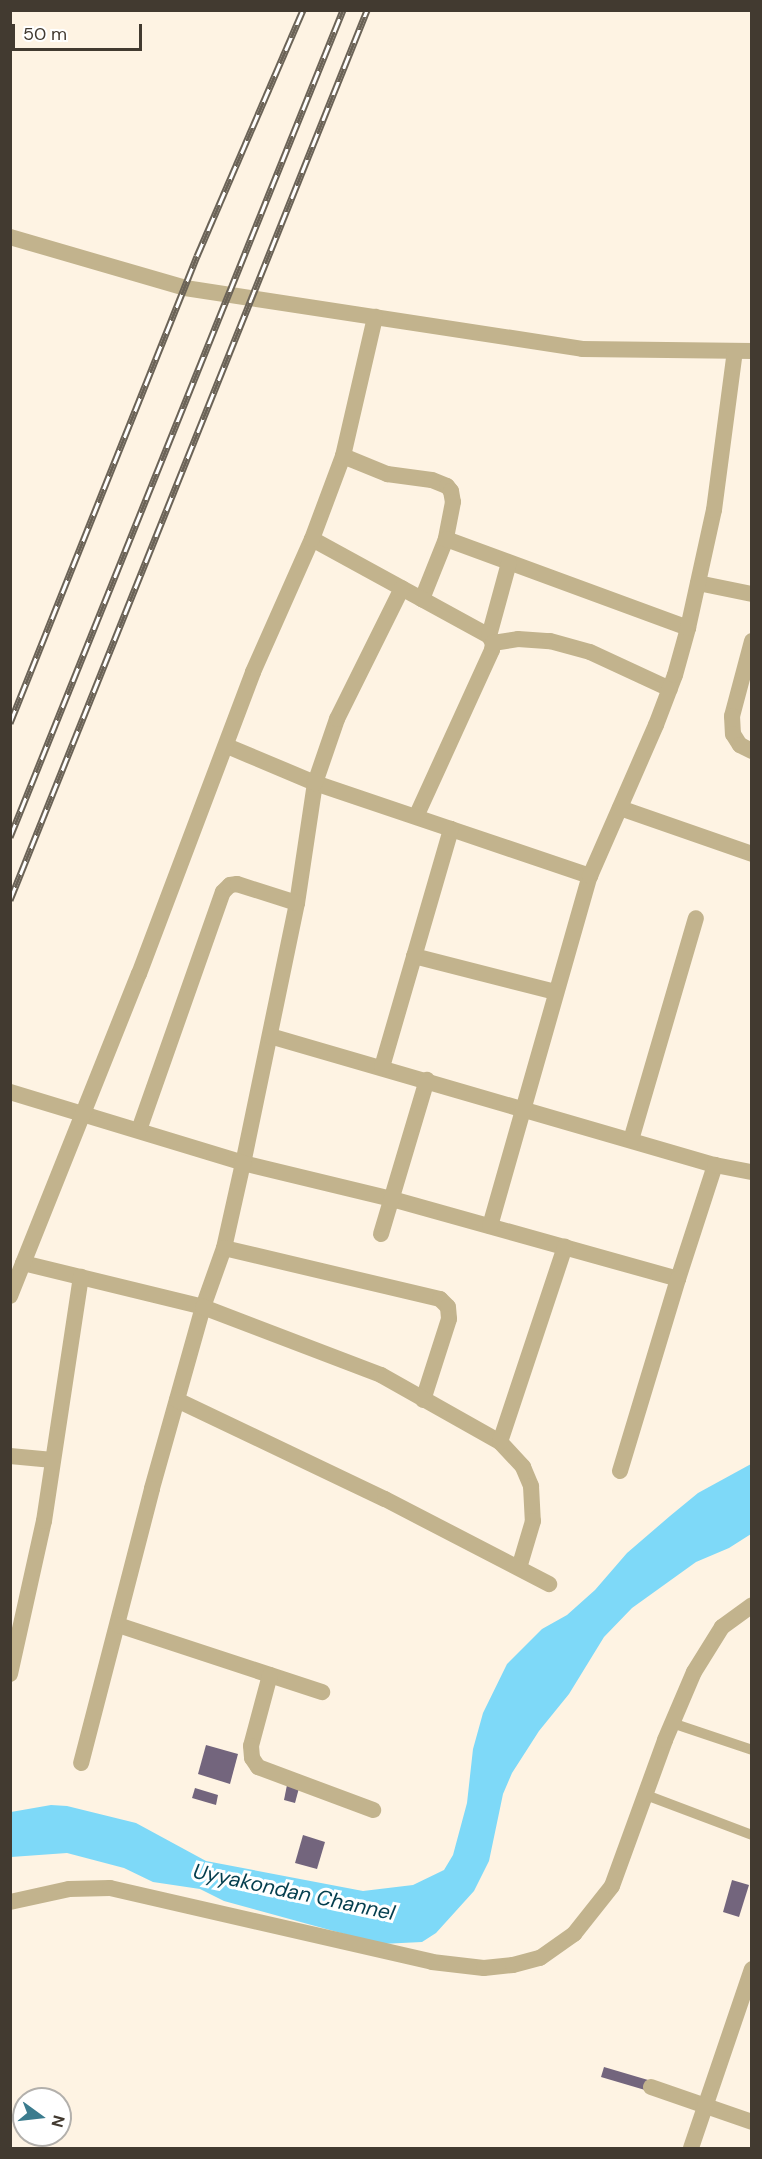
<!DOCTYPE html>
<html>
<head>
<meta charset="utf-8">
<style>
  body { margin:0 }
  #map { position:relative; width:762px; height:2159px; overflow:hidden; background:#fef3e3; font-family:"DM Sans",sans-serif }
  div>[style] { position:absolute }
  .water>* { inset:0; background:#7ed9f8 }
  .building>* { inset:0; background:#73657d }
  .service>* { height:10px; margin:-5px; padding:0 5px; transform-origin:5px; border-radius:5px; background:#c2b38d }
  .minor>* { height:16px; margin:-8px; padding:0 8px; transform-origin:8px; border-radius:8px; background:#c2b38d }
  .rail>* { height:7px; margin-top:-3.5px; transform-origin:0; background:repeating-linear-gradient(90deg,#fff 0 14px,#6b6357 0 28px); box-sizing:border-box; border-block:2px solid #6b6357 }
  span { translate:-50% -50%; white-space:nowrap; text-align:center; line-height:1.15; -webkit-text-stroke:6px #fff; paint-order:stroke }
  .water-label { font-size:21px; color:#043e4e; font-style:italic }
  .frame { position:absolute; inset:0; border:12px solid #423a30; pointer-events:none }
  .north { position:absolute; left:12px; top:2087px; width:60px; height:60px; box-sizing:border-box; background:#fff; border:2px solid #b3b0ac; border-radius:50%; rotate:105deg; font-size:16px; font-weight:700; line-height:24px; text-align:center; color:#423a30 }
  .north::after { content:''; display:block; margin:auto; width:21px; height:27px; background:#3b7c8e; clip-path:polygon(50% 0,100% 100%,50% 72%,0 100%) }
  .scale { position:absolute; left:12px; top:24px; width:130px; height:27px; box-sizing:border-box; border:3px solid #423a30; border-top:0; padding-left:8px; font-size:18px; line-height:21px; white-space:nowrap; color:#423a30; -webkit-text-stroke:4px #fff; paint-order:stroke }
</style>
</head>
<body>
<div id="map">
  <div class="water">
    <i style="clip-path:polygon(751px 1464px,751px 1534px,729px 1548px,696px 1562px,632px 1608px,604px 1637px,569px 1694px,539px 1731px,512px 1773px,503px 1794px,489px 1861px,474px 1891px,436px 1933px,422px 1942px,381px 1944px,224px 1901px,200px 1889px,153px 1882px,124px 1868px,67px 1853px,11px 1857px,11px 1812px,51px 1805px,67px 1806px,136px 1823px,206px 1861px,363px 1891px,413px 1885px,444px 1870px,453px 1855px,467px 1803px,473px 1749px,483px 1713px,507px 1664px,542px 1629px,567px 1615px,595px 1590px,627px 1553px,670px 1516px,698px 1493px)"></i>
  </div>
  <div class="building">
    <i style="clip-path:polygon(206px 1745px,238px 1754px,230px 1784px,198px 1774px)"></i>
    <i style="clip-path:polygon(287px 1785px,299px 1788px,295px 1803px,284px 1800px)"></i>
    <i style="clip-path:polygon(195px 1788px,218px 1795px,216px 1805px,192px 1798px)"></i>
    <i style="clip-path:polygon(303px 1835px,325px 1842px,317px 1869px,295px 1863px)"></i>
    <i style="clip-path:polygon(732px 1880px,749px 1885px,739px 1917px,723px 1912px)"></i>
    <i style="clip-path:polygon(604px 2067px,648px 2080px,645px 2090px,601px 2077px)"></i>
  </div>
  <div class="service">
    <i style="left:672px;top:1723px;width:84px;rotate:18.6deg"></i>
    <i style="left:646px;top:1795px;width:113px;rotate:20.7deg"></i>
  </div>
  <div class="minor">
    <i style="left:10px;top:237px;width:182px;rotate:16.2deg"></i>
    <i style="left:185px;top:288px;width:402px;rotate:8.7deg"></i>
    <i style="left:582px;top:349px;width:170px;rotate:0.7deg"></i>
    <i style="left:343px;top:456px;width:48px;rotate:22.2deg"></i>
    <i style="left:387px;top:474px;width:45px;rotate:7.6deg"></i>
    <i style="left:432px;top:480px;width:16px;rotate:22deg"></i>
    <i style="left:447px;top:486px;width:6px;rotate:51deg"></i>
    <i style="left:451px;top:491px;width:11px;rotate:80deg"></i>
    <i style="left:453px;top:502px;width:38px;rotate:101deg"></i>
    <i style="left:446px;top:539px;width:65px;rotate:111.8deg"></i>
    <i style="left:312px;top:539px;width:202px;rotate:28.7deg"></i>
    <i style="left:489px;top:636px;width:8px;rotate:60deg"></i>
    <i style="left:493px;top:643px;width:7px;rotate:98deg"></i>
    <i style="left:492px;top:650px;width:183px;rotate:114.5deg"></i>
    <i style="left:446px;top:539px;width:258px;rotate:20.2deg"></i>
    <i style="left:698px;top:583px;width:55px;rotate:11.5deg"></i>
    <i style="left:489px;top:636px;width:76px;rotate:-74.7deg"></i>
    <i style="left:752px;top:641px;width:78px;rotate:104.9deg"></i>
    <i style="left:732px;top:716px;width:18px;rotate:87deg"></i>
    <i style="left:733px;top:734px;width:13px;rotate:58deg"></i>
    <i style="left:740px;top:745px;width:13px;rotate:27deg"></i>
    <i style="left:493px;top:643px;width:25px;rotate:-9deg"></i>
    <i style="left:518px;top:639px;width:32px;rotate:4deg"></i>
    <i style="left:550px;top:641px;width:41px;rotate:15.4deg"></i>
    <i style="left:590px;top:652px;width:88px;rotate:24.8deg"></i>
    <i style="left:227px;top:746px;width:95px;rotate:22.8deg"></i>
    <i style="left:315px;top:783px;width:121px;rotate:98.5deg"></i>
    <i style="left:297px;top:903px;width:266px;rotate:101.7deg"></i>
    <i style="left:243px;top:1163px;width:153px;rotate:13.6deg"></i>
    <i style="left:392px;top:1199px;width:297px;rotate:15.6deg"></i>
    <i style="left:678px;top:1279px;width:120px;rotate:-72deg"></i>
    <i style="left:620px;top:808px;width:140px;rotate:19.2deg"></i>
    <i style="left:451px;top:829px;width:147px;rotate:18.7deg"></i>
    <i style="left:414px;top:956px;width:146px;rotate:14.3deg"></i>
    <i style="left:270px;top:1036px;width:463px;rotate:16.2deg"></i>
    <i style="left:715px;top:1165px;width:38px;rotate:11deg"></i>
    <i style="left:382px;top:1067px;width:248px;rotate:-73.8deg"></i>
    <i style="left:451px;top:829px;width:144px;rotate:-161.3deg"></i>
    <i style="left:315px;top:783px;width:68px;rotate:-71deg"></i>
    <i style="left:337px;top:719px;width:146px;rotate:-63.6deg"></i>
    <i style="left:10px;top:1092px;width:244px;rotate:16.9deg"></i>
    <i style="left:243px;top:1163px;width:87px;rotate:102.6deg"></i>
    <i style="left:224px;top:1248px;width:63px;rotate:109.6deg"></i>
    <i style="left:203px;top:1307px;width:189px;rotate:105.7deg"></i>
    <i style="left:152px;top:1489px;width:283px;rotate:104.5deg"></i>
    <i style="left:139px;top:1130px;width:252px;rotate:-70.6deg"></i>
    <i style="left:223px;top:892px;width:10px;rotate:-45deg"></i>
    <i style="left:230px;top:885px;width:7px;rotate:-8deg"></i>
    <i style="left:237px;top:884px;width:63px;rotate:17.6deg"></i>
    <i style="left:631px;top:1140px;width:231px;rotate:-73.7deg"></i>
    <i style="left:490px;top:1226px;width:364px;rotate:-74.1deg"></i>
    <i style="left:590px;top:876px;width:165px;rotate:-66.4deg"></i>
    <i style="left:656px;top:725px;width:53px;rotate:-69.2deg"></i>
    <i style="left:675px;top:675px;width:49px;rotate:-74.5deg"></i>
    <i style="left:688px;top:628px;width:121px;rotate:-77.6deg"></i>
    <i style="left:714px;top:510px;width:160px;rotate:-82.5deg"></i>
    <i style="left:381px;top:1234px;width:161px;rotate:-73.4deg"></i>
    <i style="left:224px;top:1248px;width:222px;rotate:13.3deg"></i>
    <i style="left:440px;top:1299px;width:11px;rotate:45deg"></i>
    <i style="left:448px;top:1307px;width:12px;rotate:85deg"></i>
    <i style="left:449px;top:1319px;width:85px;rotate:107.8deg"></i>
    <i style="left:23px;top:1263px;width:185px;rotate:13.7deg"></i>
    <i style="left:203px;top:1307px;width:191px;rotate:20.9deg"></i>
    <i style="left:381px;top:1375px;width:137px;rotate:29.4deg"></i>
    <i style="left:500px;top:1442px;width:34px;rotate:47deg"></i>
    <i style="left:523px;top:1467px;width:21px;rotate:67deg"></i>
    <i style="left:531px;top:1486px;width:35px;rotate:87deg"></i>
    <i style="left:533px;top:1521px;width:49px;rotate:106.6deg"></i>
    <i style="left:10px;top:1296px;width:347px;rotate:-68.2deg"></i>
    <i style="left:139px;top:974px;width:323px;rotate:-69.3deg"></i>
    <i style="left:253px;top:672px;width:145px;rotate:-66.1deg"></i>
    <i style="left:312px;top:539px;width:89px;rotate:-69.5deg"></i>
    <i style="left:343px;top:456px;width:143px;rotate:-77deg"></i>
    <i style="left:177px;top:1400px;width:230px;rotate:25.5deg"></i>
    <i style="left:385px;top:1499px;width:185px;rotate:27.4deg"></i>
    <i style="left:500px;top:1442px;width:206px;rotate:-71.6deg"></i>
    <i style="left:10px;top:1456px;width:43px;rotate:5.3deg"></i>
    <i style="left:620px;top:1471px;width:201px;rotate:-73.2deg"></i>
    <i style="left:118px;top:1625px;width:215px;rotate:18.2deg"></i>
    <i style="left:10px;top:1674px;width:157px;rotate:-77.5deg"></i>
    <i style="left:44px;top:1521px;width:247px;rotate:-81.4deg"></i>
    <i style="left:270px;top:1675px;width:73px;rotate:105deg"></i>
    <i style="left:251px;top:1746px;width:12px;rotate:85deg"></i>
    <i style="left:252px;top:1758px;width:11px;rotate:56deg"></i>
    <i style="left:258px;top:1767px;width:123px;rotate:20.5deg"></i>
    <i style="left:10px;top:1902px;width:60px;rotate:-12.4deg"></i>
    <i style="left:69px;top:1889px;width:41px;rotate:-1.4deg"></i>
    <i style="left:110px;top:1888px;width:330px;rotate:12.9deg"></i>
    <i style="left:432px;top:1962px;width:52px;rotate:6.6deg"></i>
    <i style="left:484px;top:1968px;width:29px;rotate:-6deg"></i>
    <i style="left:513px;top:1965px;width:28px;rotate:-15deg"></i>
    <i style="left:540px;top:1958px;width:42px;rotate:-35.2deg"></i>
    <i style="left:574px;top:1934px;width:61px;rotate:-51.6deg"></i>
    <i style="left:612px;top:1886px;width:155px;rotate:-70deg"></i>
    <i style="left:665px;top:1740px;width:74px;rotate:-66.9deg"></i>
    <i style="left:694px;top:1672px;width:53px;rotate:-58.1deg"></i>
    <i style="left:722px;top:1627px;width:37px;rotate:-36deg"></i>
    <i style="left:651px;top:2087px;width:107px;rotate:19.1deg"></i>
    <i style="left:691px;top:2148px;width:189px;rotate:-71.2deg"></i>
  </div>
  <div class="rail">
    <i style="left:10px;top:723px;width:503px;rotate:-68.18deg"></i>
    <i style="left:197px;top:256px;width:268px;rotate:-66.7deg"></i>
    <i style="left:10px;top:837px;width:892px;rotate:-68.07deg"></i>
    <i style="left:10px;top:900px;width:959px;rotate:-68.14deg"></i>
  </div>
  <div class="water-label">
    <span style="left:294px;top:1892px;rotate:12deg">Uyyakondan Channel</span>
  </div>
  <div class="frame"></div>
  <div class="north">N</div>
  <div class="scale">50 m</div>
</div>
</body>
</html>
